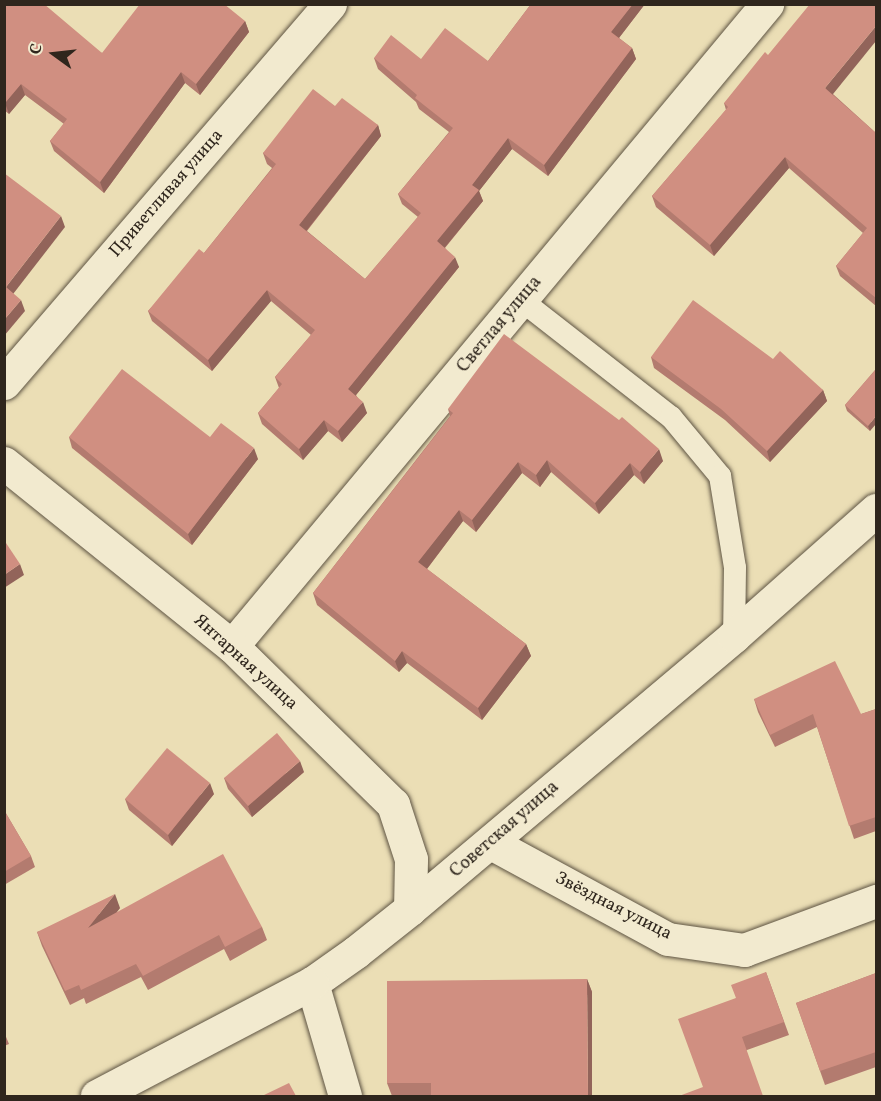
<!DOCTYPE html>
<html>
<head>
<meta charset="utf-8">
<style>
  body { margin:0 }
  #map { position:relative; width:881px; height:1101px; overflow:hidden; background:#ebdeb5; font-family:Vollkorn,serif }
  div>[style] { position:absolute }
  .roads { filter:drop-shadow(0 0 2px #5e5443) drop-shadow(0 0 2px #5e5443) }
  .lane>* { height:22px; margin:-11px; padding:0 11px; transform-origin:11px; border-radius:11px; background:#f2eacf }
  .street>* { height:33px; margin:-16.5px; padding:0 16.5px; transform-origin:16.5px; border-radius:16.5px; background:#f2eacf }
  .secondary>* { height:33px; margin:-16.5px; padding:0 16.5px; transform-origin:16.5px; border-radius:16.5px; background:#f2eacf }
  .wall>* { inset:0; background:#b37b6f }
  .shaded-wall>* { inset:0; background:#92645a }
  .building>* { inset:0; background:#d08f81 }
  span { translate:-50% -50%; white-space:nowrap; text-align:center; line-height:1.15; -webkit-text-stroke:5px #f2eacf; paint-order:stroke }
  .street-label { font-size:18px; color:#2f261d }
  .frame { position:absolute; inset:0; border:6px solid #2f261d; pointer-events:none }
  .north { position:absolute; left:24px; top:24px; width:60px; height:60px; -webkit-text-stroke:4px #f2eacf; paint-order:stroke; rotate:285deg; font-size:16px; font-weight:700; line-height:24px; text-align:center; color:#2f261d }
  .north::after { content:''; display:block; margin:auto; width:21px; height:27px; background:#2f261d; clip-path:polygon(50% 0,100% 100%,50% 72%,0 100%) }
</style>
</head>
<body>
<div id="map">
  <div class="roads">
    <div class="lane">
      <i style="left:521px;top:300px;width:190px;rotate:38deg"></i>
      <i style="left:671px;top:417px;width:77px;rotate:50.3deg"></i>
      <i style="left:720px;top:476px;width:93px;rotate:80.7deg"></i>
      <i style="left:735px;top:568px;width:68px;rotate:90.8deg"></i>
    </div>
    <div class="street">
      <i style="left:4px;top:383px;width:500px;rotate:-49.3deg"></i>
      <i style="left:232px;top:646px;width:836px;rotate:-50.19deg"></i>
      <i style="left:491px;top:843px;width:201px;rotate:28.5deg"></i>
      <i style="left:668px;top:939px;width:77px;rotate:8.2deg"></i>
      <i style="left:744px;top:950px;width:141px;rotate:-20.4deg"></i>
      <i style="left:410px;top:909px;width:424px;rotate:-40.1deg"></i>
      <i style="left:734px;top:636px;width:190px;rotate:-41.6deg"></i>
      <i style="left:312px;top:983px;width:118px;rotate:73.7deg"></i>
    </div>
    <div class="secondary">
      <i style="left:4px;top:463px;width:292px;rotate:38.8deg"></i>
      <i style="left:232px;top:646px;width:226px;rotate:44.5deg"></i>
      <i style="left:393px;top:804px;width:58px;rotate:71.9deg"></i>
      <i style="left:411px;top:859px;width:50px;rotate:91.1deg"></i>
      <i style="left:410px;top:909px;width:69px;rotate:141.5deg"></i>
      <i style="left:356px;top:952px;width:54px;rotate:144.8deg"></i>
      <i style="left:312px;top:983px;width:243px;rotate:152.3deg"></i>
    </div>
  </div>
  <div class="wall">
    <i style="clip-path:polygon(4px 4px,102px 53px,245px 21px,249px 32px,200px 95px,185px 83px,104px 193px,54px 151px,50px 141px,64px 124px,25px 95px,9px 114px,4px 110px)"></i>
    <i style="clip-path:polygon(531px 4px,645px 4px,619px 38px,632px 48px,636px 59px,548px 176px,512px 149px,479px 191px,483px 201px,445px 248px,459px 267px,356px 395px,367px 413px,342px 442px,328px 431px,303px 460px,262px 424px,258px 413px,279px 388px,275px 377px,311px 335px,271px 301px,212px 371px,152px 321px,148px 311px,204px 253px,272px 168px,267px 164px,263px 153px,335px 106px,378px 125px,381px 136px,307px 231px,365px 279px,418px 217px,402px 204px,398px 194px,449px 132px,419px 109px,416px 102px,378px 69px,374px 58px,488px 61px)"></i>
    <i style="clip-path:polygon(833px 94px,876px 133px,876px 306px,840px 276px,836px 266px,863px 233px,789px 168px,714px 256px,656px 207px,652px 196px,726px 110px,724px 103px)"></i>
    <i style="clip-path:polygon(651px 357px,773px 359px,823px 390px,827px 401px,770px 462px,725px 420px,654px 368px)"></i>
    <i style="clip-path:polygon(876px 369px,870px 431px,847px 411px,845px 405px)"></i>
    <i style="clip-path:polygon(448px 409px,663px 461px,644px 484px,634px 475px,599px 514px,551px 472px,540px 487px,522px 473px,476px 532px,463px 521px,427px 569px,526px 644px,531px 656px,482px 720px,407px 663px,399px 672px,317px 605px,313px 593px,450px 416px)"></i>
    <i style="clip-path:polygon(69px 437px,258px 459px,192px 545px,72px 448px)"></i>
    <i style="clip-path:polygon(754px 699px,861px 714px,876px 709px,876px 831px,854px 839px,817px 727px,775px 747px,758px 712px)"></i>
    <i style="clip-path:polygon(304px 772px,252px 817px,228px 789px,224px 778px)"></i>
    <i style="clip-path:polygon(214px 794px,172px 846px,129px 810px,125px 799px)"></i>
    <i style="clip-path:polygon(4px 810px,31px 856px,35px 867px,4px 885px)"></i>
    <i style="clip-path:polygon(120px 908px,117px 912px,262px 927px,267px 940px,230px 961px,224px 949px,148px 990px,141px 977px,86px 1004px,84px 998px,70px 1005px,42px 946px,37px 932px)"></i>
    <i style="clip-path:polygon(766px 972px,789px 1035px,747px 1050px,703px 1087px,736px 998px)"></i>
    <i style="clip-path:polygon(876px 973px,876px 1067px,825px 1085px,796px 1003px)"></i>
    <i style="clip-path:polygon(587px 979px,592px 992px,431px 1096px,392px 1096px,387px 1083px)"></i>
    <i style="clip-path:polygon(4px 1032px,9px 1044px,4px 1046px)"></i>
  </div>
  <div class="shaded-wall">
    <i style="clip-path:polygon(633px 4px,645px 4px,615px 43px,611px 32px)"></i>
    <i style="clip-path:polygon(245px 21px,249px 32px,200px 95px,196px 84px)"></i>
    <i style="clip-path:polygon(876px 26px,876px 41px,829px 99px,825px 88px)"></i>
    <i style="clip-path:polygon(632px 48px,636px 59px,548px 176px,544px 165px)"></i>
    <i style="clip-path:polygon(181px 72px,185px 83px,104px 193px,100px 182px)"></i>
    <i style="clip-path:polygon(21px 84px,25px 95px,9px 114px,5px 103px)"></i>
    <i style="clip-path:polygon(378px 125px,381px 136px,303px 235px,299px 225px)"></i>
    <i style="clip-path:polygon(508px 138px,512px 149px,479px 191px,483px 201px,441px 252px,437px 241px,472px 185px)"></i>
    <i style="clip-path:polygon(785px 157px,789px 168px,714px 256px,710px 245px)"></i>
    <i style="clip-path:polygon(61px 216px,65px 227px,10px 298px,6px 287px)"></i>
    <i style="clip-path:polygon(455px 257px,459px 267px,352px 400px,348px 389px)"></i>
    <i style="clip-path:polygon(267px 290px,271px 301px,212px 371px,208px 360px)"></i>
    <i style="clip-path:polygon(21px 300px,25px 311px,4px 336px,4px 320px)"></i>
    <i style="clip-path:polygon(823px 390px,827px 401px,770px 462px,767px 451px)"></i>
    <i style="clip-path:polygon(363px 402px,367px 413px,342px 442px,338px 431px)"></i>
    <i style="clip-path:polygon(876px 416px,876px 424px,870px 431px,868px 426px)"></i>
    <i style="clip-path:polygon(324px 420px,328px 431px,303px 460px,299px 449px)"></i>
    <i style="clip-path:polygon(254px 448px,258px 459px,192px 545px,188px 534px)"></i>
    <i style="clip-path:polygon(659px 449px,663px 461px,644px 484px,640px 472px)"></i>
    <i style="clip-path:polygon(547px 460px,551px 472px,540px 487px,536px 475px)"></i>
    <i style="clip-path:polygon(518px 462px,522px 473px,476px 532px,472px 520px)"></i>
    <i style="clip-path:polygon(630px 463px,634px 475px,599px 514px,595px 503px)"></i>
    <i style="clip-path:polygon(459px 510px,463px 521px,423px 574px,418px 562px)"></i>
    <i style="clip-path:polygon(20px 564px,24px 575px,4px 588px,4px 575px)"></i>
    <i style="clip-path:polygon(526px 644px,531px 656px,482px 720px,478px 708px)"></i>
    <i style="clip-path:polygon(402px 651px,407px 663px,399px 672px,395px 661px)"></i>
    <i style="clip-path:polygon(300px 761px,304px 772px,252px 817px,248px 806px)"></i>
    <i style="clip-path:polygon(210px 783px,214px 794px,172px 846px,168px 835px)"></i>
    <i style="clip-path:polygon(115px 894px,120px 908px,93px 941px,88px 928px)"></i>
    <i style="clip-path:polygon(587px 979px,592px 992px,592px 1096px,588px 1096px)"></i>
  </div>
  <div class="building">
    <i style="clip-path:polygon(4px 4px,44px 4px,102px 53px,140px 4px,224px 4px,245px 21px,196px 84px,181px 72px,100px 182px,50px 141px,67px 119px,21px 84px,5px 103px,4px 102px)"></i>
    <i style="clip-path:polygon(531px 4px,633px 4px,611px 32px,632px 48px,544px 165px,508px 138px,472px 185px,479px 190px,437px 241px,455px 257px,348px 389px,363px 402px,338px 431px,324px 420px,299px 449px,258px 413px,282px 384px,275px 377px,315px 330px,267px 290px,208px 360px,148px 311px,199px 249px,204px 253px,276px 164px,263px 153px,313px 89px,335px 106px,342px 98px,378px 125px,299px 225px,365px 279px,421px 213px,398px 194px,453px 128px,415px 98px,417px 95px,374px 58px,391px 35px,421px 59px,445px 28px,488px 61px)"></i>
    <i style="clip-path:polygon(810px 4px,876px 5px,876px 26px,825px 88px,876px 133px,876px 298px,836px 266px,867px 228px,785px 157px,710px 245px,652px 196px,728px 107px,724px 103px,765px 52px,768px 55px)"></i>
    <i style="clip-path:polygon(4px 173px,61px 216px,6px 287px,21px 300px,4px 320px)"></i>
    <i style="clip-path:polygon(693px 300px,773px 359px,780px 351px,823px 390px,767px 451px,721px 409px,651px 357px)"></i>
    <i style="clip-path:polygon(504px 334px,619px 420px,622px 417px,659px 449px,640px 472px,630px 463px,595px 503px,547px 460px,536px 475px,518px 462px,472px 520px,459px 510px,418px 562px,526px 644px,478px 708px,402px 651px,395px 661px,313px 593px,453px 413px,448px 409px)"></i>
    <i style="clip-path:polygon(122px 369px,210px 437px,221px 423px,254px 448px,188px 534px,69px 437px)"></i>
    <i style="clip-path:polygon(876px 369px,876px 416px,868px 426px,845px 405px)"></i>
    <i style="clip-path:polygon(4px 540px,20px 564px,4px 575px)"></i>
    <i style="clip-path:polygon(835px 661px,861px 714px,876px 709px,876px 817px,849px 826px,813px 714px,770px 735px,754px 699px)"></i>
    <i style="clip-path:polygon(277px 733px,300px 761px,248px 806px,224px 778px)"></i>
    <i style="clip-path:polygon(167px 748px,210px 783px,168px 835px,125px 799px)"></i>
    <i style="clip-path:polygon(4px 810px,31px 856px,4px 872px)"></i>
    <i style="clip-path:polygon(223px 854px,262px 927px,225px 947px,219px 935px,143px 976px,136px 964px,81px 990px,79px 985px,65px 991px,37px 932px,115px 894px,88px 928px)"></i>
    <i style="clip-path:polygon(766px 972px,784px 1022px,742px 1037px,763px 1096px,679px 1096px,703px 1087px,678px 1019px,736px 998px,731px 985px)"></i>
    <i style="clip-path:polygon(876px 973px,876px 1052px,820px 1071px,796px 1003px)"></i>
    <i style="clip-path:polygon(587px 979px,588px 1096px,431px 1096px,431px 1083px,387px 1083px,387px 981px)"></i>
    <i style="clip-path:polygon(289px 1083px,296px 1096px,262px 1096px)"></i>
  </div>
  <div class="street-label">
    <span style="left:167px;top:194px;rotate:-49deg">Приветливая улица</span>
    <span style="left:500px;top:325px;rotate:-50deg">Светлая улица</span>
    <span style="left:245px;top:663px;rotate:42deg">Янтарная улица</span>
    <span style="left:505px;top:830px;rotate:-41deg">Советская улица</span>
    <span style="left:613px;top:907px;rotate:27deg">Звёздная улица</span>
  </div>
  <div class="frame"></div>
  <div class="north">С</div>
</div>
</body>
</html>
